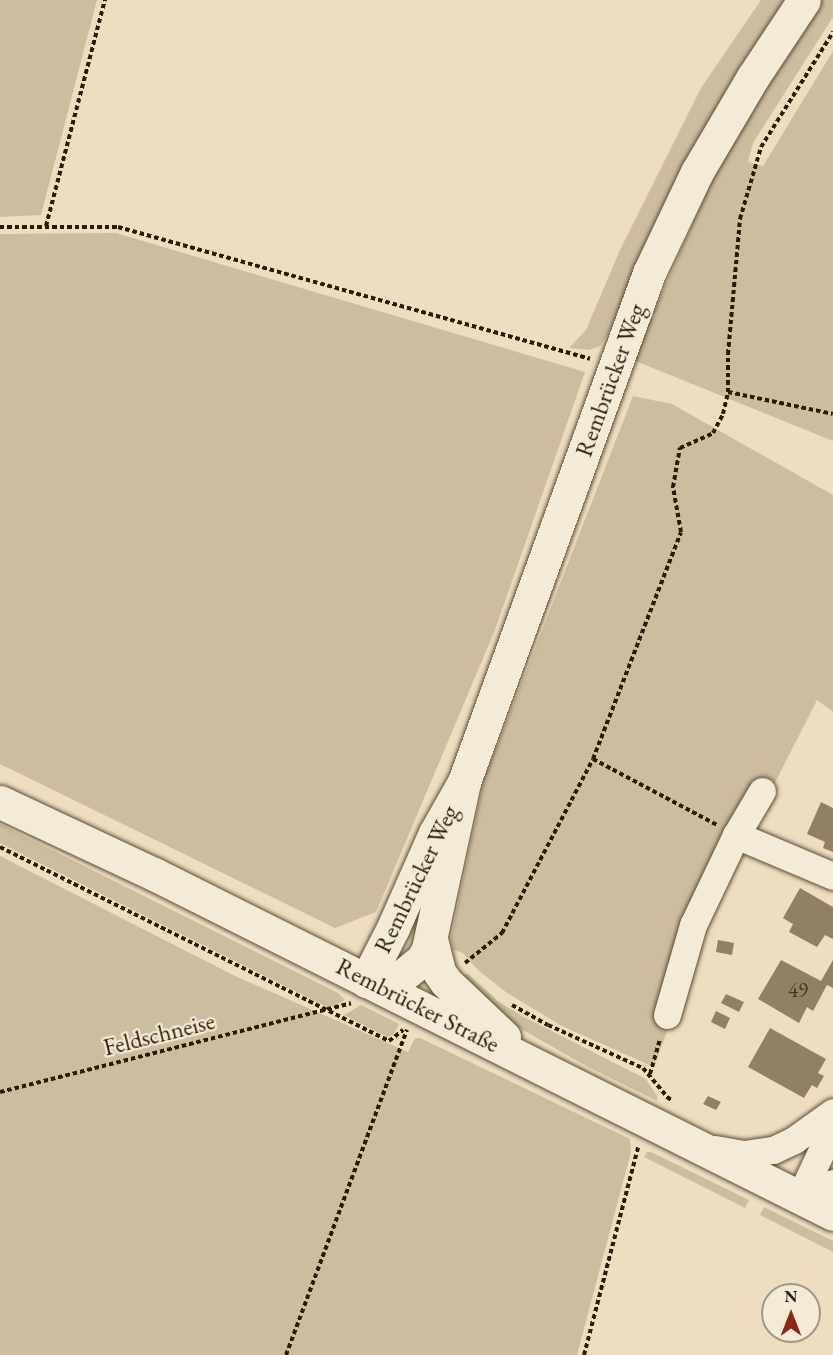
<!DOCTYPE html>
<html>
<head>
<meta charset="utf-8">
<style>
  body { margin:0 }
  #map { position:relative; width:833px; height:1355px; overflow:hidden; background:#eddec2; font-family:"EB Garamond",serif }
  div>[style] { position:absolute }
  .green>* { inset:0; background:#ccbda1 }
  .building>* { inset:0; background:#908065 }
  .path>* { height:4px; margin-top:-2px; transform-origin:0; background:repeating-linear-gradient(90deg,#2c1a01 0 4.5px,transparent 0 7.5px) }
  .roads { filter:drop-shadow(0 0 2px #5c4b31) drop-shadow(0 0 2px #5c4b31) }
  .minor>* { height:27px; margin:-13.5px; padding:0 13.5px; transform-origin:13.5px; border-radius:13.5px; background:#f3ead7 }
  .tertiary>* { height:33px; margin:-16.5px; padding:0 16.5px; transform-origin:16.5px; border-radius:16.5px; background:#f3ead7 }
  .secondary>* { height:33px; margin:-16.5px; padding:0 16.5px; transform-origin:16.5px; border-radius:16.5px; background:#f3ead7 }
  span { translate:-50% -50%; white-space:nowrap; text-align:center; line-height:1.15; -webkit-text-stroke:4.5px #f3ead7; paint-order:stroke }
  .number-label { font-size:21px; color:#45341a }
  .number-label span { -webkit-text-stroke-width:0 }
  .street-label { font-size:24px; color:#2c1a01 }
  .north { position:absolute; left:761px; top:1283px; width:60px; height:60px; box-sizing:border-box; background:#f3ead7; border:2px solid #a39781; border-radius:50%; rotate:0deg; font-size:16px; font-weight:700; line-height:24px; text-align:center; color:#2c1a01 }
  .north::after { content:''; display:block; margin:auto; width:21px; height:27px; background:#8f2418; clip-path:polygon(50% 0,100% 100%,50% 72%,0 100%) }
</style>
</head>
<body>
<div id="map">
  <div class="green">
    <i style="clip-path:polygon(0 0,97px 0,41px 215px,0 217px)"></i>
    <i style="clip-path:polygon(761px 0,789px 0,648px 250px,608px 334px,600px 346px,589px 350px,569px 348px,586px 330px,620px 250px,701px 88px)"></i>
    <i style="clip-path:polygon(820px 0,833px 0,833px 17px,753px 143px,748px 162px,763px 166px,833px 51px,833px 441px,633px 360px,733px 132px)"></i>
    <i style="clip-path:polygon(116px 233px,585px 372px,495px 630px,376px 912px,335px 928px,0 764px,0 234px)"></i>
    <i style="clip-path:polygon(633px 396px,672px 404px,833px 495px,833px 712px,817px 700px,716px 899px,654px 1067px,562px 1026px,507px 993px,478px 970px,463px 953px,454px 950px,451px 939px,484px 780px)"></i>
    <i style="clip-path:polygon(0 824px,338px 993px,345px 1000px,329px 1008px,0 843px)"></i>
    <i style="clip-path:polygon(0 856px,235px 976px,408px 1052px,415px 1038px,420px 1038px,630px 1139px,631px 1152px,577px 1355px,0 1355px)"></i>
    <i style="clip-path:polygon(468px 974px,499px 1002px,522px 1016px,646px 1079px,657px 1096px,657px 1101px,588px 1067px,486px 1009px,457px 977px)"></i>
    <i style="clip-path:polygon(361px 1005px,399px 1024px,393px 1035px,387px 1037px,344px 1015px)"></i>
    <i style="clip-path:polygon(647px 1152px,651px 1152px,749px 1200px,745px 1208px,644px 1157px)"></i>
    <i style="clip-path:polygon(764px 1207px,833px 1241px,833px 1252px,760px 1215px)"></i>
  </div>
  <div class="building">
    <i style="clip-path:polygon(821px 802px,833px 808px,833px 852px,823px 848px,825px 842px,807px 834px)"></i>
    <i style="clip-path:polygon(800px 888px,833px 907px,833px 939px,825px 935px,817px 947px,789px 932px,793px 924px,783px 918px)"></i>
    <i style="clip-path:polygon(718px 940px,734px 943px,732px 955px,716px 952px)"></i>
    <i style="clip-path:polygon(781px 960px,821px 981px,833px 960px,833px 988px,827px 985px,813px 1011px,807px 1007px,799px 1023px,758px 999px)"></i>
    <i style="clip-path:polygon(726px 994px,744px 1002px,739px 1012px,721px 1003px)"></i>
    <i style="clip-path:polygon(716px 1011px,730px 1018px,725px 1029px,711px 1022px)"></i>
    <i style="clip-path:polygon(770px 1028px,826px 1059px,818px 1073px,824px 1076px,817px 1088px,812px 1085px,804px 1098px,748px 1067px)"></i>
    <i style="clip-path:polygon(708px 1096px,721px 1102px,716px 1110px,703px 1104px)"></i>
  </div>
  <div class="path">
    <i style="left:46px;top:226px;width:234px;rotate:-75.4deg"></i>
    <i style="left:0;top:227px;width:118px"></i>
    <i style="left:118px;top:227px;width:490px;rotate:15.6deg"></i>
    <i style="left:728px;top:392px;width:107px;rotate:11.8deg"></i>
    <i style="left:593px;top:759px;width:140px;rotate:28deg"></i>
    <i style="left:0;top:847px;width:435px;rotate:26.5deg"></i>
    <i style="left:389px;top:1041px;width:18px;rotate:-38deg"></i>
    <i style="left:465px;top:963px;width:48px;rotate:-39deg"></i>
    <i style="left:502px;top:933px;width:196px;rotate:-62.4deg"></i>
    <i style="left:593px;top:759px;width:243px;rotate:-68.8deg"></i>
    <i style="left:681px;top:532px;width:46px;rotate:-100.1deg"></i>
    <i style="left:673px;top:487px;width:40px;rotate:-80deg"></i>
    <i style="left:680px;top:448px;width:36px;rotate:-24deg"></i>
    <i style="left:713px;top:433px;width:21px;rotate:-62deg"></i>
    <i style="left:723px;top:414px;width:23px;rotate:-77deg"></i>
    <i style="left:728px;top:392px;width:38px;rotate:-90deg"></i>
    <i style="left:728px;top:354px;width:136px;rotate:-84.9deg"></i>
    <i style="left:740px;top:219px;width:75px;rotate:-73.7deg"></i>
    <i style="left:761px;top:147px;width:136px;rotate:-57.9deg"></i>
    <i style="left:512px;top:1005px;width:41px;rotate:29.1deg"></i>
    <i style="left:548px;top:1025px;width:104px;rotate:24.4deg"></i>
    <i style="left:643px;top:1068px;width:38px;rotate:50deg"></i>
    <i style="left:667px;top:1097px;width:7px;rotate:34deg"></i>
    <i style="left:650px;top:1074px;width:37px;rotate:-74deg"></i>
    <i style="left:0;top:1092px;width:362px;rotate:-14.2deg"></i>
    <i style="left:286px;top:1355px;width:347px;rotate:-69.6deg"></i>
    <i style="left:584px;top:1355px;width:215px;rotate:-75.4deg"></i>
  </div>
  <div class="roads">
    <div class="minor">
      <i style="left:736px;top:835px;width:51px;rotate:-59.4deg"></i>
      <i style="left:667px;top:1015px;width:94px;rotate:-73.9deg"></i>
      <i style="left:693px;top:925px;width:100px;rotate:-64.5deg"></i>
      <i style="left:736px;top:835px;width:105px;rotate:22.9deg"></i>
      <i style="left:715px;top:1149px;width:29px;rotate:10deg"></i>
      <i style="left:744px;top:1154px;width:29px;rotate:-8deg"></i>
      <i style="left:773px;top:1150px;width:23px;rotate:-25deg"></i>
      <i style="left:794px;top:1140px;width:48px;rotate:-35.7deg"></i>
      <i style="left:800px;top:1197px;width:78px;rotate:-65.1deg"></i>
      <i style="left:800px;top:1197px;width:36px;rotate:-23deg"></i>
    </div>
    <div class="tertiary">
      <i style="left:464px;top:782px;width:59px;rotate:119.6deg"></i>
      <i style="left:435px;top:833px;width:104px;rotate:113.9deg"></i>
      <i style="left:393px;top:928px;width:59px;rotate:117deg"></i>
      <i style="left:366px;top:981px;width:31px;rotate:-2deg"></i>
      <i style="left:397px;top:980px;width:32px;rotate:-39deg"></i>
      <i style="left:422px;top:960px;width:13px;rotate:-61deg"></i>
      <i style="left:428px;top:949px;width:171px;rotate:-77.8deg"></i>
      <i style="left:464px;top:782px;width:542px;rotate:-70.03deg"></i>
      <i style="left:649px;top:273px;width:112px;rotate:-64.6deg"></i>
      <i style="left:697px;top:172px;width:110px;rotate:-59.5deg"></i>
      <i style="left:753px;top:77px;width:92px;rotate:-56.5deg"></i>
    </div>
    <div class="secondary">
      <i style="left:0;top:802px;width:170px;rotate:25.1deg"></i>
      <i style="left:154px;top:874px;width:759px;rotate:26.6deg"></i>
      <i style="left:431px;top:939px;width:34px;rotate:76deg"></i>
      <i style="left:439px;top:972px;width:12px;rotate:55deg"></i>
      <i style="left:446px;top:982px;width:80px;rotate:43.5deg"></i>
    </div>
  </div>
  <div class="number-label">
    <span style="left:798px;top:990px">49</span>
  </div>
  <div class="street-label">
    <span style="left:610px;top:380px;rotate:-70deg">Rembrücker Weg</span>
    <span style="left:416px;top:879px;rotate:-64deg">Rembrücker Weg</span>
    <span style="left:418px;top:1005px;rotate:27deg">Rembrücker Straße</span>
    <span style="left:159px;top:1034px;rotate:-14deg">Feldschneise</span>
  </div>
  <div class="north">N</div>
</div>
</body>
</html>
